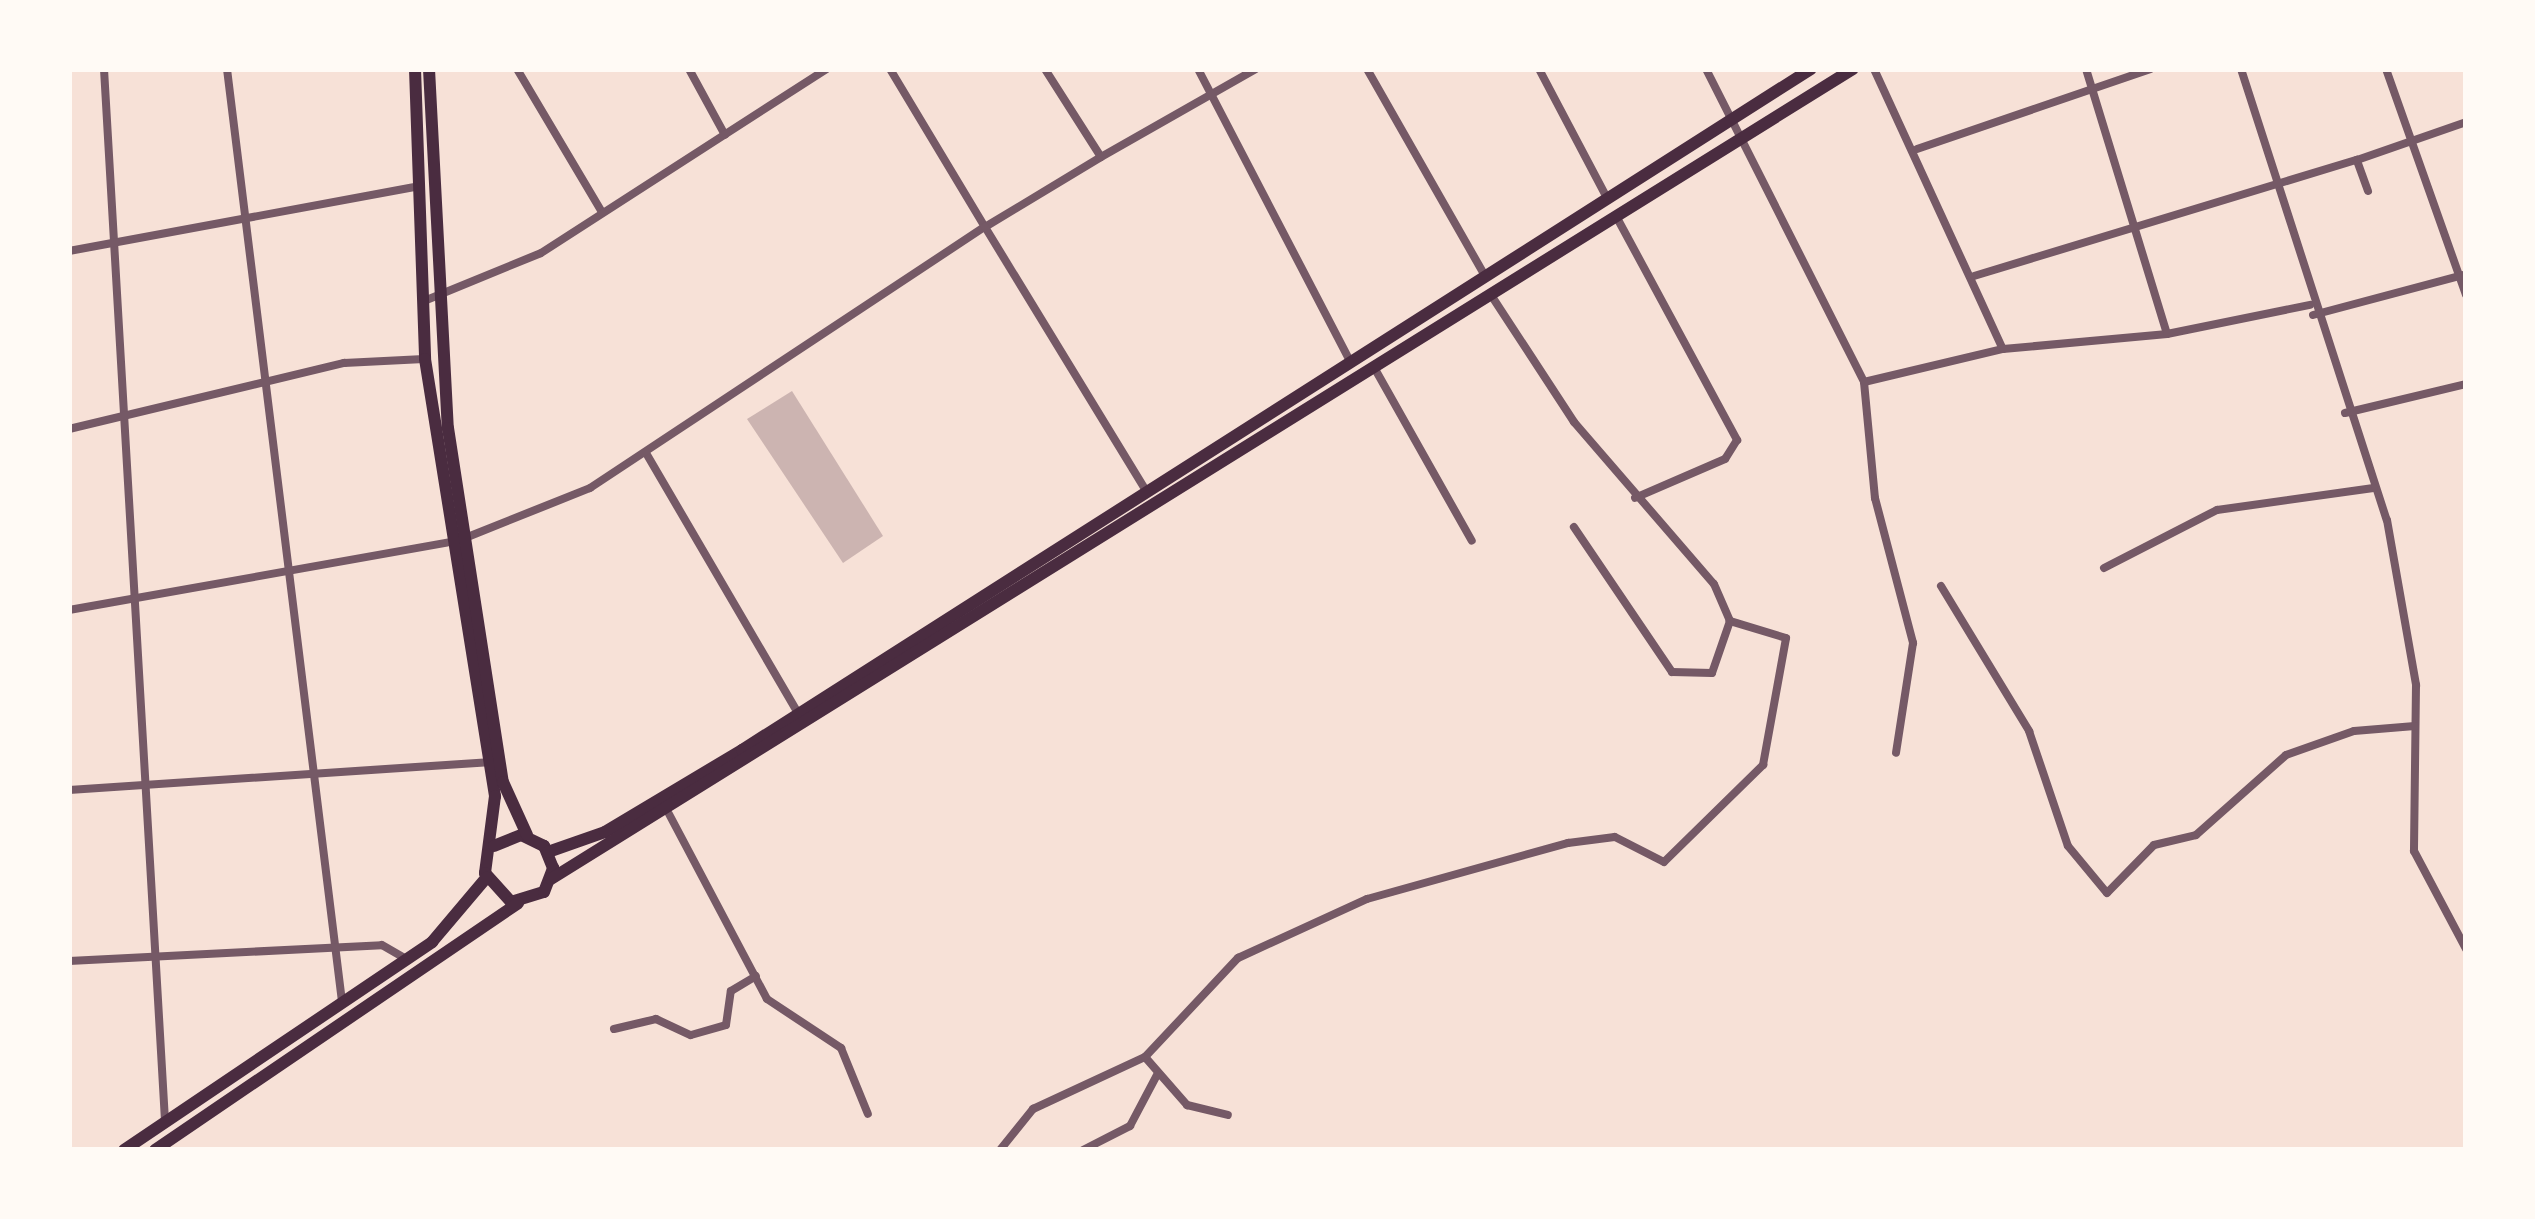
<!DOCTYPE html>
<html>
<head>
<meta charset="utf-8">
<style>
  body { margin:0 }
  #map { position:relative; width:2535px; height:1219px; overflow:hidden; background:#f7e1d7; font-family:"Roboto Condensed",sans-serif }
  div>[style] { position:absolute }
  .building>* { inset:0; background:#ccb4b1 }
  .minor>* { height:8px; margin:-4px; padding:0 4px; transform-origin:4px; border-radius:4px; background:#755966 }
  .primary>* { height:12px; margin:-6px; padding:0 6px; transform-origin:6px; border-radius:6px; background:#4a2c40 }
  span { translate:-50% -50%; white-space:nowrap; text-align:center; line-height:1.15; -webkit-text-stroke:9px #fffaf5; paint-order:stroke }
  .frame { position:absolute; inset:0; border:72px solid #fffaf5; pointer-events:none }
</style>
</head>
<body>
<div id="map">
  <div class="building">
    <i style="clip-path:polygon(792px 391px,883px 536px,843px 563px,747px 419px)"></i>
  </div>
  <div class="minor">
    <i style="left:104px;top:69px;width:1054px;rotate:86.68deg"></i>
    <i style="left:227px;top:69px;width:940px;rotate:82.97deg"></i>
    <i style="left:517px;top:69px;width:166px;rotate:59.3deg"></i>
    <i style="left:689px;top:69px;width:75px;rotate:61.4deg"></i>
    <i style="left:890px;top:69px;width:184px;rotate:59deg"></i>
    <i style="left:985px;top:227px;width:135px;rotate:-31.1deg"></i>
    <i style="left:1101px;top:157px;width:104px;rotate:-122.5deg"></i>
    <i style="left:1198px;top:69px;width:331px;rotate:62.5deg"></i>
    <i style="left:1367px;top:69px;width:238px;rotate:60.3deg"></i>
    <i style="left:1539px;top:69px;width:148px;rotate:62.2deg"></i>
    <i style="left:1706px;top:69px;width:351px;rotate:63.2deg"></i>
    <i style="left:1864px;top:382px;width:117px;rotate:84.6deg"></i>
    <i style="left:1875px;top:498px;width:150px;rotate:75.3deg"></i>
    <i style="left:1913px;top:643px;width:111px;rotate:98.8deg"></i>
    <i style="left:1874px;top:69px;width:308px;rotate:65.3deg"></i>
    <i style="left:2086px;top:69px;width:277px;rotate:73deg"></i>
    <i style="left:2241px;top:69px;width:474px;rotate:72.1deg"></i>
    <i style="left:2387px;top:520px;width:168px;rotate:80deg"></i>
    <i style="left:2416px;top:685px;width:166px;rotate:90.7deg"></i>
    <i style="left:2414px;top:851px;width:111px;rotate:62deg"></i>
    <i style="left:2386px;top:69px;width:240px;rotate:70.5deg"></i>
    <i style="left:1917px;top:149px;width:247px;rotate:-18.9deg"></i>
    <i style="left:1101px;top:157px;width:178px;rotate:-29.6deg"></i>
    <i style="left:2368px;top:191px;width:33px;rotate:-110deg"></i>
    <i style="left:2357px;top:160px;width:115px;rotate:-19.2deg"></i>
    <i style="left:1616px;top:216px;width:255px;rotate:61.6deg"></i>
    <i style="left:1737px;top:440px;width:22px;rotate:122deg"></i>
    <i style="left:1725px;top:459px;width:98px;rotate:156.6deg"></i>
    <i style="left:69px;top:251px;width:350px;rotate:-10.5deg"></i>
    <i style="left:1974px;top:276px;width:400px;rotate:-16.9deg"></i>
    <i style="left:1491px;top:295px;width:152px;rotate:56.8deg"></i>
    <i style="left:1574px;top:422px;width:214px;rotate:49.2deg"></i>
    <i style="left:1714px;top:584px;width:40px;rotate:66.6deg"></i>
    <i style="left:424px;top:301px;width:126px;rotate:-22.3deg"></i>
    <i style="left:541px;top:253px;width:340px;rotate:-32.8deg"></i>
    <i style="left:2313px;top:315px;width:155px;rotate:-14.9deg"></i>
    <i style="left:1375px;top:369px;width:197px;rotate:60.6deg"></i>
    <i style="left:1864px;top:382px;width:143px;rotate:-13.4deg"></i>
    <i style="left:2003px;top:349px;width:165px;rotate:-5.2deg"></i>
    <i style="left:2167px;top:334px;width:146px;rotate:-11.5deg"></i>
    <i style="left:2345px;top:413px;width:124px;rotate:-13.5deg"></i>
    <i style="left:69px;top:429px;width:283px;rotate:-13.5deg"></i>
    <i style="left:344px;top:363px;width:80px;rotate:-2.9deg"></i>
    <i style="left:646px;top:453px;width:301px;rotate:59.7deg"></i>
    <i style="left:465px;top:538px;width:135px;rotate:-21.8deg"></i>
    <i style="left:590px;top:488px;width:473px;rotate:-33.5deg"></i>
    <i style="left:985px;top:227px;width:311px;rotate:58.6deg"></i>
    <i style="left:2104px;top:568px;width:127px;rotate:-27.2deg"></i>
    <i style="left:2217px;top:510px;width:158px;rotate:-8deg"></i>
    <i style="left:1941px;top:586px;width:170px;rotate:58.7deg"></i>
    <i style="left:2029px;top:731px;width:121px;rotate:71.3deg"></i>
    <i style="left:2068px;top:846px;width:61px;rotate:50.3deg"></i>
    <i style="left:2107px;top:893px;width:67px;rotate:-45.6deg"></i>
    <i style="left:2154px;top:845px;width:43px;rotate:-13.4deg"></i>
    <i style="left:2196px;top:835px;width:120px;rotate:-41.6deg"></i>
    <i style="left:2286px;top:755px;width:72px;rotate:-19.4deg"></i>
    <i style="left:2354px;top:731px;width:61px;rotate:-4.7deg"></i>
    <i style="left:69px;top:610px;width:384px;rotate:-10.1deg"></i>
    <i style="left:69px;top:790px;width:420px;rotate:-3.8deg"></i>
    <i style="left:669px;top:814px;width:209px;rotate:62.1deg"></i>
    <i style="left:767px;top:999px;width:89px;rotate:33.5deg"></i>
    <i style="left:841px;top:1048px;width:71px;rotate:67.8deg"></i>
    <i style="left:69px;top:961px;width:313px;rotate:-2.9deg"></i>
    <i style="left:382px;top:945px;width:30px;rotate:30deg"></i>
    <i style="left:614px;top:1029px;width:43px;rotate:-13.4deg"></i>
    <i style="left:656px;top:1019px;width:38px;rotate:25deg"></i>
    <i style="left:691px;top:1035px;width:36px;rotate:-16deg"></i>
    <i style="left:726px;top:1025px;width:34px;rotate:-82deg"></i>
    <i style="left:731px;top:991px;width:29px;rotate:-31deg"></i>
    <i style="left:1145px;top:1057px;width:64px;rotate:48.8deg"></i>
    <i style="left:1187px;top:1105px;width:42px;rotate:13.7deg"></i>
    <i style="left:1000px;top:1150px;width:53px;rotate:-51.2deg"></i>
    <i style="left:1033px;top:1109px;width:123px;rotate:-24.9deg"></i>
    <i style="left:1145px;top:1057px;width:136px;rotate:-46.8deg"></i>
    <i style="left:1238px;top:958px;width:142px;rotate:-24.6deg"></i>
    <i style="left:1367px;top:899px;width:209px;rotate:-15.6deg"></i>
    <i style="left:1568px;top:843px;width:47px;rotate:-7.3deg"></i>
    <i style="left:1615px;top:837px;width:55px;rotate:27deg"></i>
    <i style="left:1664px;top:862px;width:139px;rotate:-44.4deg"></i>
    <i style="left:1763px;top:765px;width:129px;rotate:-79.7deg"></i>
    <i style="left:1786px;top:638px;width:59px;rotate:-163.1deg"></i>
    <i style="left:1730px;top:621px;width:55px;rotate:109.1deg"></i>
    <i style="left:1712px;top:673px;width:40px;rotate:-178.6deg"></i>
    <i style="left:1672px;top:672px;width:175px;rotate:-124.1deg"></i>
    <i style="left:1083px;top:1150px;width:53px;rotate:-27.1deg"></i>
    <i style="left:1130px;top:1126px;width:58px;rotate:-62.1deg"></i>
  </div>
  <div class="primary">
    <i style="left:415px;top:69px;width:290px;rotate:88deg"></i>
    <i style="left:425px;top:359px;width:443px;rotate:80.9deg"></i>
    <i style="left:495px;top:796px;width:78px;rotate:97.4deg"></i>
    <i style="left:485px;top:873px;width:39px;rotate:48deg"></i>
    <i style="left:511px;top:902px;width:34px;rotate:-17deg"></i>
    <i style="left:544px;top:892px;width:26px;rotate:-69deg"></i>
    <i style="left:553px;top:868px;width:24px;rotate:-112deg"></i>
    <i style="left:544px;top:846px;width:25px;rotate:-154deg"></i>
    <i style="left:521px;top:835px;width:29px;rotate:158deg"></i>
    <i style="left:429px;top:69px;width:360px;rotate:87deg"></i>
    <i style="left:448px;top:428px;width:358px;rotate:81.2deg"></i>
    <i style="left:503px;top:782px;width:58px;rotate:65.6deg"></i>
    <i style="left:548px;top:852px;width:60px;rotate:-19.3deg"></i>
    <i style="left:605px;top:832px;width:160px;rotate:-30.9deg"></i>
    <i style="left:742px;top:750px;width:1267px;rotate:-32.5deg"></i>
    <i style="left:551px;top:879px;width:1533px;rotate:-31.89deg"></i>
    <i style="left:124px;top:1150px;width:372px;rotate:-34deg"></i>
    <i style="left:432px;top:942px;width:84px;rotate:-49.8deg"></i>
    <i style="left:155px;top:1150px;width:439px;rotate:-34.2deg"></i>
  </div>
  <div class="frame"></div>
</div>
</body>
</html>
